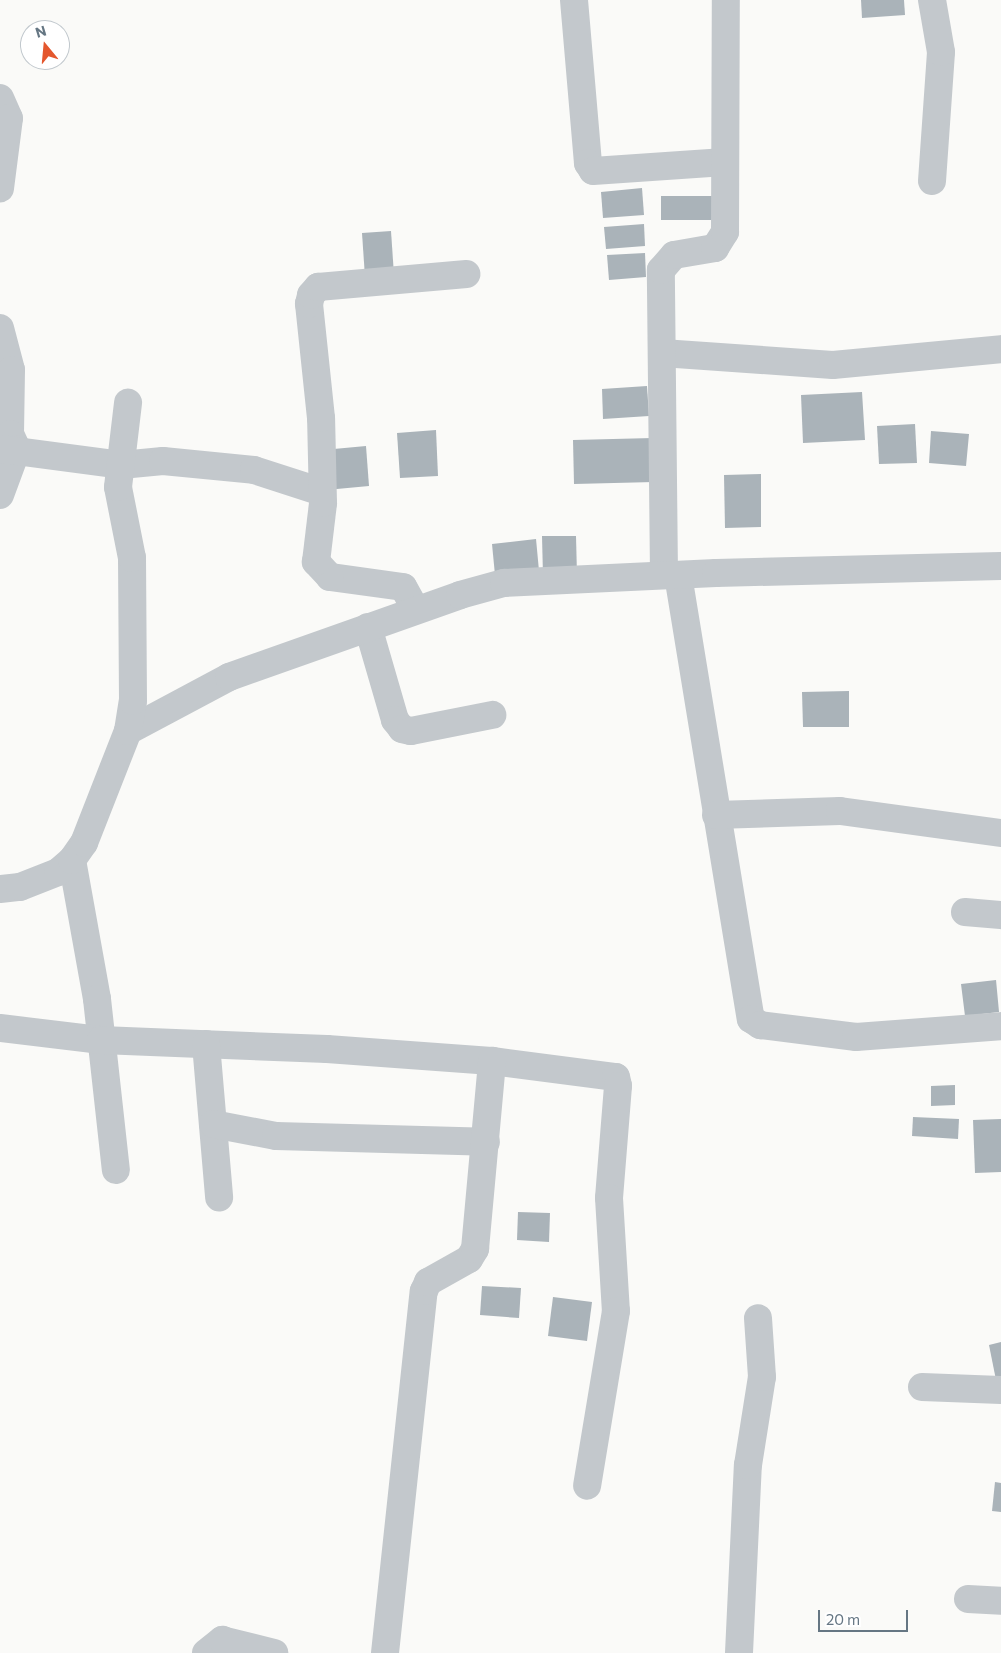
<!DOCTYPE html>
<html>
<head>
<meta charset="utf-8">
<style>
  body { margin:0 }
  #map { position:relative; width:1001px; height:1653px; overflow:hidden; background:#fafaf8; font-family:Commissioner,sans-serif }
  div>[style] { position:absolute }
  .building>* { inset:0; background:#aab3b9 }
  .street>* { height:28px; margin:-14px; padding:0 14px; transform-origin:14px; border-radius:14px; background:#c3c8cc }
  span { translate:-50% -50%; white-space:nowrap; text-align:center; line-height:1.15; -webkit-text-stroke:5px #fff; paint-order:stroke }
  .north { position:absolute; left:20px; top:20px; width:50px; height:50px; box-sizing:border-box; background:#fff; border:1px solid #c1c8cd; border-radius:50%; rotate:343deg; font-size:14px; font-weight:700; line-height:20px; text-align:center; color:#657683 }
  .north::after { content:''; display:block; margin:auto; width:18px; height:22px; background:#e4572e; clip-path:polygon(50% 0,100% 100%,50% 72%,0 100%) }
  .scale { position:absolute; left:818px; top:1610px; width:90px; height:22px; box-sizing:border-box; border:2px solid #657683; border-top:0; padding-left:6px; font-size:15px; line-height:18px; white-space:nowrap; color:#657683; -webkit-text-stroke:4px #fff; paint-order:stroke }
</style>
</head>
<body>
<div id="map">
  <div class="building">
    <i style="clip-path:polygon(861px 0,904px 0,905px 15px,862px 18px)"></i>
    <i style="clip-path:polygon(642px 188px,644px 215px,603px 218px,601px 192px)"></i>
    <i style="clip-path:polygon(661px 196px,714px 196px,713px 220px,661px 220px)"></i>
    <i style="clip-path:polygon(644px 224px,645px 246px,606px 249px,604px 227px)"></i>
    <i style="clip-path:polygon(391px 231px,394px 275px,365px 277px,362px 233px)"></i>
    <i style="clip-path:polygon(645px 253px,646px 277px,609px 280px,607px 255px)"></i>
    <i style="clip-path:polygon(647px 386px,649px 416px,603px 419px,602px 389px)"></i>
    <i style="clip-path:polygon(862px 392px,865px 440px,803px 443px,801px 395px)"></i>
    <i style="clip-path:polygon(915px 424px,917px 463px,879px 464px,877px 426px)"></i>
    <i style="clip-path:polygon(436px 430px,438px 476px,400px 478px,397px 433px)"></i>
    <i style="clip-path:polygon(931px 431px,969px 434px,966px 466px,929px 463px)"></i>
    <i style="clip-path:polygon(653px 438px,654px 482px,574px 484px,573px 440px)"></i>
    <i style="clip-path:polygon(366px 446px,369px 486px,326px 490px,323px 450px)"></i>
    <i style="clip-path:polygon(761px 474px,761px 527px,725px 528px,724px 475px)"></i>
    <i style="clip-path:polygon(542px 536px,576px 536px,577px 575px,543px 576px)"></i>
    <i style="clip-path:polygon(536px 539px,539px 571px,495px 575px,492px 544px)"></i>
    <i style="clip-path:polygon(849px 691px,849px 727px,803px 727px,802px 692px)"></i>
    <i style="clip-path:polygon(996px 980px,999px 1012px,965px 1016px,961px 984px)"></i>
    <i style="clip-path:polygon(955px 1085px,955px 1105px,931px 1106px,931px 1086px)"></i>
    <i style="clip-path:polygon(913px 1117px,959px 1119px,958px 1139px,912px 1136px)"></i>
    <i style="clip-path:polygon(1001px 1119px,1001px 1172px,975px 1173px,973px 1120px)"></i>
    <i style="clip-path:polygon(518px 1212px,550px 1213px,549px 1242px,517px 1240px)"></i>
    <i style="clip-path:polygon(482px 1286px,521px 1288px,519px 1318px,480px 1315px)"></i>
    <i style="clip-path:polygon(553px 1297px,592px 1302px,587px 1341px,548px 1336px)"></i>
    <i style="clip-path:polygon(1001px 1342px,1001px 1379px,996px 1380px,989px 1345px)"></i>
    <i style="clip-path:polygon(995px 1482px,1001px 1483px,1001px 1512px,992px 1511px)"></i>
  </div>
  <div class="street">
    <i style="left:574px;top:0;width:164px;rotate:85.1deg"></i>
    <i style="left:588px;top:163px;width:9px;rotate:58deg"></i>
    <i style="left:593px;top:171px;width:132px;rotate:-3.9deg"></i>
    <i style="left:0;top:98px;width:22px;rotate:66deg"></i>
    <i style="left:9px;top:118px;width:71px;rotate:97.3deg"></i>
    <i style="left:932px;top:181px;width:129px;rotate:-86deg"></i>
    <i style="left:941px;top:52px;width:53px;rotate:-99.8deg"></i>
    <i style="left:0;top:328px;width:43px;rotate:75.3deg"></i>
    <i style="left:11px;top:370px;width:64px;rotate:90.9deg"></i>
    <i style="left:10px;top:434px;width:17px;rotate:65deg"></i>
    <i style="left:17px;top:449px;width:49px;rotate:110.3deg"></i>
    <i style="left:662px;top:353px;width:171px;rotate:4deg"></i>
    <i style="left:833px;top:365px;width:169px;rotate:-5.4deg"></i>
    <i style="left:0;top:449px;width:122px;rotate:7.5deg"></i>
    <i style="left:121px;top:465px;width:42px;rotate:-5.4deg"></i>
    <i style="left:163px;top:461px;width:91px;rotate:5.6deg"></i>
    <i style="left:254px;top:470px;width:71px;rotate:17.9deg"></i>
    <i style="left:664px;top:575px;width:305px;rotate:-90.6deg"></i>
    <i style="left:661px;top:270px;width:20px;rotate:-49deg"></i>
    <i style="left:674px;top:255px;width:42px;rotate:-9.7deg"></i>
    <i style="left:715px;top:248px;width:19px;rotate:-58deg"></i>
    <i style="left:725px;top:232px;width:232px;rotate:-89.8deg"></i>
    <i style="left:678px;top:575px;width:450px;rotate:80.7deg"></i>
    <i style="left:751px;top:1019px;width:11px;rotate:34deg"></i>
    <i style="left:760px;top:1025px;width:97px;rotate:7.1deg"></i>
    <i style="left:856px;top:1037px;width:145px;rotate:-4.3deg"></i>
    <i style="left:416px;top:610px;width:26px;rotate:-119deg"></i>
    <i style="left:403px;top:587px;width:74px;rotate:-172.2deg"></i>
    <i style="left:330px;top:577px;width:21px;rotate:-133deg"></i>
    <i style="left:316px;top:562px;width:59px;rotate:-83.2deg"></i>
    <i style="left:323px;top:503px;width:85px;rotate:-91.3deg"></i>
    <i style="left:321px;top:418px;width:115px;rotate:-96deg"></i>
    <i style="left:309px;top:304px;width:9px;rotate:-77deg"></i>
    <i style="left:311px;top:295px;width:11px;rotate:-49deg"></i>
    <i style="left:318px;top:287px;width:149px;rotate:-5deg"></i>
    <i style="left:368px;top:627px;width:97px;rotate:73.8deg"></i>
    <i style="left:395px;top:720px;width:11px;rotate:52deg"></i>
    <i style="left:402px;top:729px;width:9px;rotate:13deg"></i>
    <i style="left:411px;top:731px;width:83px;rotate:-11.2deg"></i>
    <i style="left:128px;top:731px;width:115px;rotate:-28.1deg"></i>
    <i style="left:229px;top:677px;width:245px;rotate:-19.5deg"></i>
    <i style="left:460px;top:595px;width:46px;rotate:-15.3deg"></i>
    <i style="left:504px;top:583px;width:212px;rotate:-2.7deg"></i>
    <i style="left:716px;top:573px;width:285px;rotate:-1.4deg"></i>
    <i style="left:716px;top:815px;width:124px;rotate:-1.8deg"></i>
    <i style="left:840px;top:811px;width:162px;rotate:7.8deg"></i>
    <i style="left:72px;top:860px;width:141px;rotate:79.8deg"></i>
    <i style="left:97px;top:999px;width:172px;rotate:83.7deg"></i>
    <i style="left:0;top:889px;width:20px;rotate:-6deg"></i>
    <i style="left:20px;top:887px;width:41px;rotate:-21.5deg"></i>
    <i style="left:58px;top:872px;width:18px;rotate:-41deg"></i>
    <i style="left:72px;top:860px;width:21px;rotate:-55deg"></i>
    <i style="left:84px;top:843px;width:120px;rotate:-68.6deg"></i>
    <i style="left:128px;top:731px;width:30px;rotate:-81deg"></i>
    <i style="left:133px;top:701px;width:143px;rotate:-90.4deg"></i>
    <i style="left:132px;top:558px;width:72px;rotate:-101.2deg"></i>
    <i style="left:118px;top:487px;width:85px;rotate:-83.2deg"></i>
    <i style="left:965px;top:912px;width:36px;rotate:5deg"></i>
    <i style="left:0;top:1028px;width:102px;rotate:6.8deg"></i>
    <i style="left:101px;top:1040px;width:226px;rotate:2.3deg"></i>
    <i style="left:327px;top:1049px;width:165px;rotate:4.2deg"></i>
    <i style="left:492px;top:1061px;width:125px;rotate:7.4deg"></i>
    <i style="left:616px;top:1077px;width:9px;rotate:77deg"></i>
    <i style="left:618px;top:1086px;width:112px;rotate:94.6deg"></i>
    <i style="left:609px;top:1198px;width:113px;rotate:86.5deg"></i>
    <i style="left:616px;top:1311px;width:177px;rotate:99.4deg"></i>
    <i style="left:206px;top:1044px;width:154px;rotate:85.1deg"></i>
    <i style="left:213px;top:1124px;width:64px;rotate:10.8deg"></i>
    <i style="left:276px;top:1136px;width:210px;rotate:1.6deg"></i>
    <i style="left:922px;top:1387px;width:79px;rotate:2.2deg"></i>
    <i style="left:968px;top:1599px;width:33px;rotate:3deg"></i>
    <i style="left:206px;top:1653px;width:21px;rotate:-39deg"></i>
    <i style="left:222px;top:1640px;width:54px;rotate:14deg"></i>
    <i style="left:385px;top:1653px;width:364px;rotate:-83.9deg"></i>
    <i style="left:424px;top:1291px;width:10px;rotate:-66deg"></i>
    <i style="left:428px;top:1282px;width:47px;rotate:-29.3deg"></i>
    <i style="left:469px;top:1259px;width:12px;rotate:-59deg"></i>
    <i style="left:475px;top:1249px;width:189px;rotate:-84.8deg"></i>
    <i style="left:739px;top:1653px;width:188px;rotate:-87.3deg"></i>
    <i style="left:748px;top:1465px;width:89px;rotate:-81deg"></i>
    <i style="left:762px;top:1377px;width:59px;rotate:-93.9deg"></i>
  </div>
  <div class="north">N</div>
  <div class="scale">20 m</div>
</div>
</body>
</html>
